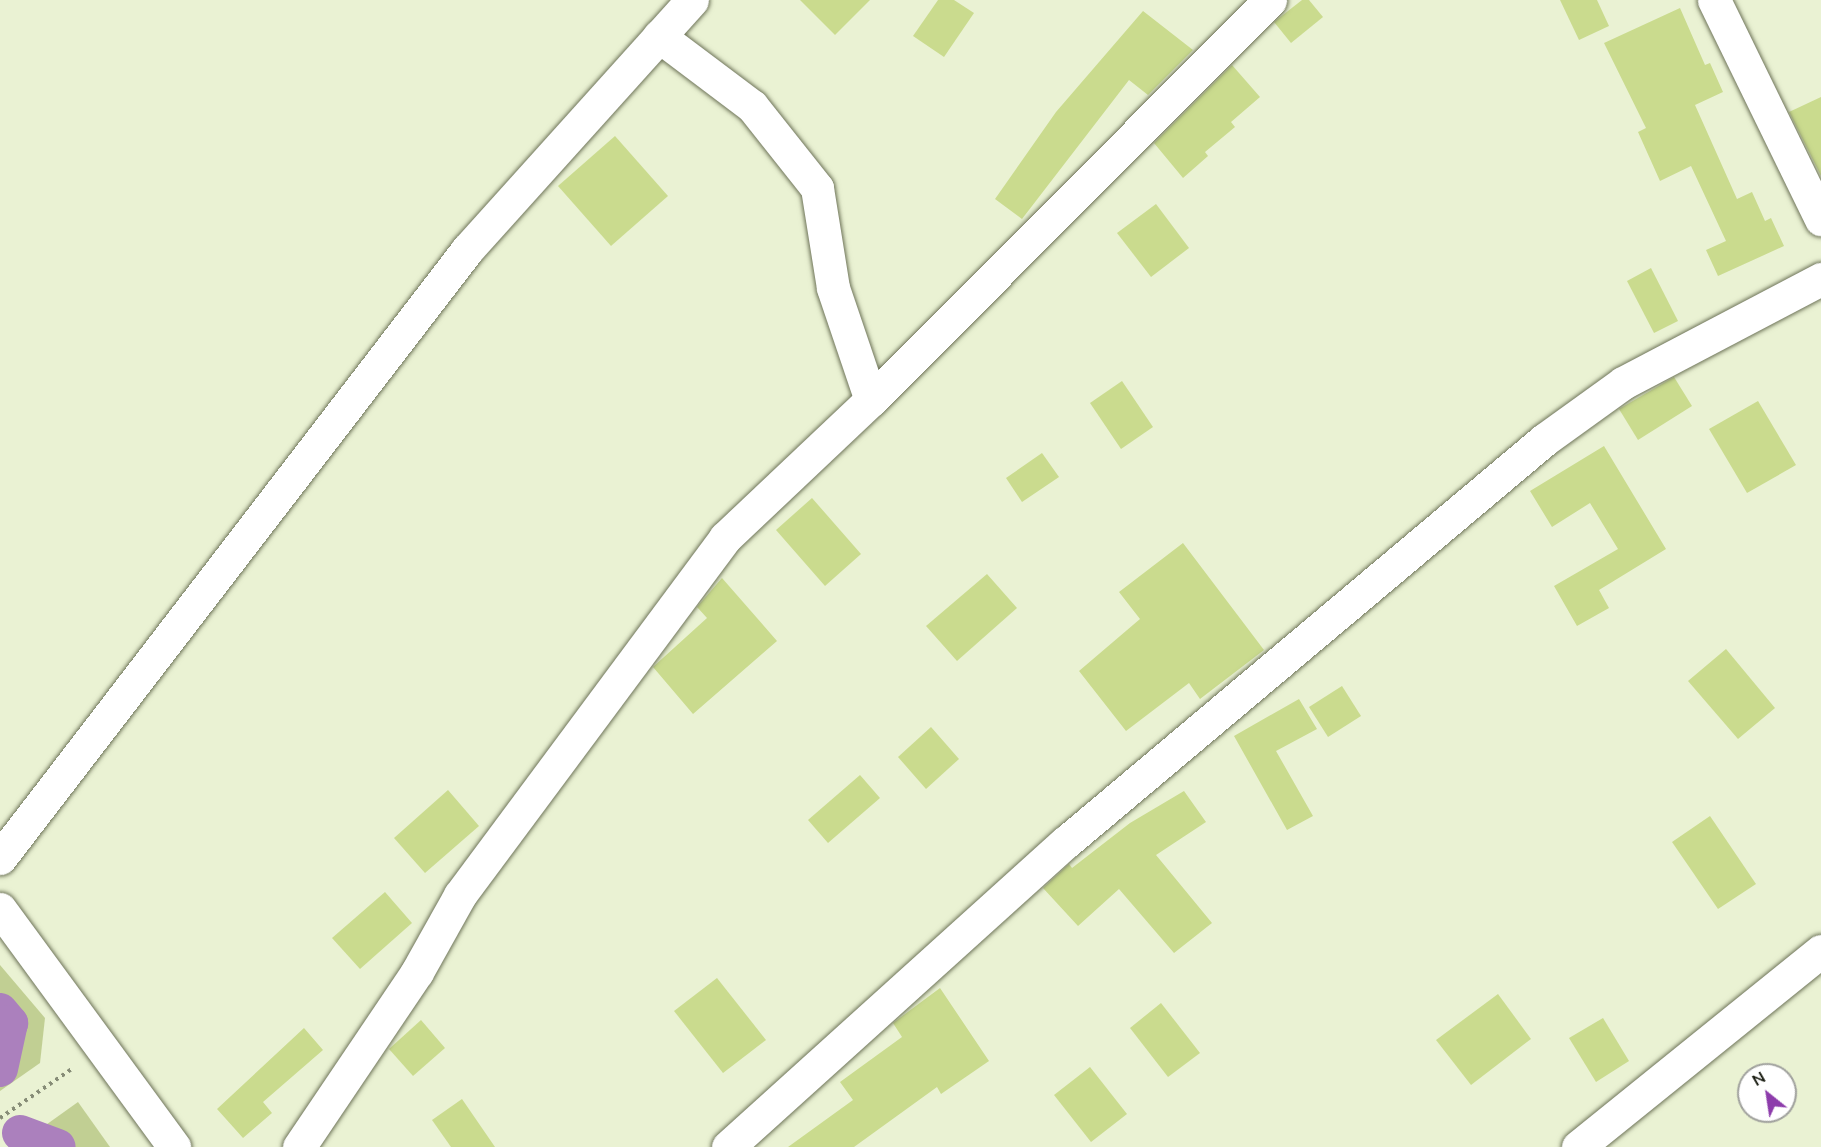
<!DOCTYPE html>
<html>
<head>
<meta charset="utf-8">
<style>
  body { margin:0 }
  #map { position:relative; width:1821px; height:1147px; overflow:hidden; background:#eaf2d3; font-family:"Nunito Sans",sans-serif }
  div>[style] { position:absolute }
  .green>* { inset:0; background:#c1cf93 }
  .canal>* { height:36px; margin:-18px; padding:0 18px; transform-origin:18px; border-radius:18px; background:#ab80bd }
  .building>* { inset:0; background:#cadb8e }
  .path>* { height:4px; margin-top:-2px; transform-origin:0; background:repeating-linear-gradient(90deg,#868c76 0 3px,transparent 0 7.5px) }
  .roads { filter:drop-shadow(0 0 2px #6e7459) drop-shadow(0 0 2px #6e7459) }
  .minor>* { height:33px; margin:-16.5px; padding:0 16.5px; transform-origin:16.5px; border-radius:16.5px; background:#fff }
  span { translate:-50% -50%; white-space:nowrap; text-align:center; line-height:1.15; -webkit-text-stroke:6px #fff; paint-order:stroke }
  .north { position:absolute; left:1737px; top:1063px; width:60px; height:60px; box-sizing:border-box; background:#fff; border:2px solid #a0a19d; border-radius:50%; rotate:330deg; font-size:16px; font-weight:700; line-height:24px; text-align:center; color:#111409 }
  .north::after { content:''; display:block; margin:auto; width:21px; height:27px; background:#8d3cab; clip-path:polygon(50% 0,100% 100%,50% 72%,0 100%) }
</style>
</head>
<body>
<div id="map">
  <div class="green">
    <i style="clip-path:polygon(0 965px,45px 1018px,40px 1063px,0 1091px)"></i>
    <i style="clip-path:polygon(78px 1102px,110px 1147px,15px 1147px)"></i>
  </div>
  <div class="canal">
    <i style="left:0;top:1011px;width:16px;rotate:50deg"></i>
    <i style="left:10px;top:1023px;width:47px;rotate:102.3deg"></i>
    <i style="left:20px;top:1133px;width:40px;rotate:20.2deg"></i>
  </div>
  <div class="building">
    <i style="clip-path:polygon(800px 0,870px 0,835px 35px)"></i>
    <i style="clip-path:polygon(938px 0,954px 0,974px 13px,944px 57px,913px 36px)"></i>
    <i style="clip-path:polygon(1302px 0,1309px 0,1323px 17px,1291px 43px,1274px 22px)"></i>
    <i style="clip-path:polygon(1560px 0,1597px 0,1609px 26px,1579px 40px)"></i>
    <i style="clip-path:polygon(1680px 8px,1705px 65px,1710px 63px,1723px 92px,1695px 105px,1737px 199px,1752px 192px,1765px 221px,1771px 218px,1784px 246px,1718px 276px,1706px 250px,1726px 241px,1691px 166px,1660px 181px,1638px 132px,1646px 128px,1604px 43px)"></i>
    <i style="clip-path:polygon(1143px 11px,1193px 50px,1148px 95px,1129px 80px,1022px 219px,995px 199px,1056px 112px)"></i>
    <i style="clip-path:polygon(1232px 65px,1260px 97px,1231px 122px,1235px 127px,1205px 152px,1208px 156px,1183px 178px,1154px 143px)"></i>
    <i style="clip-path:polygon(1821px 97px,1821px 176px,1789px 112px)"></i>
    <i style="clip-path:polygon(615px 136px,668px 196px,611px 246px,558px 186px)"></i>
    <i style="clip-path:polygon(1156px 204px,1189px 248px,1151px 277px,1117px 233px)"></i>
    <i style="clip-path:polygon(1651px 268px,1678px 321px,1654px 333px,1627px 281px)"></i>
    <i style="clip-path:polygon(1674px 377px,1692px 406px,1638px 440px,1619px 409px)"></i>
    <i style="clip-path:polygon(1122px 381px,1153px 427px,1121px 449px,1090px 403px)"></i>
    <i style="clip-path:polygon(1758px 401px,1796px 465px,1747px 493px,1709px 429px)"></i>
    <i style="clip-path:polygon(1604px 446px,1666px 549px,1599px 590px,1609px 608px,1577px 626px,1554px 586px,1618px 549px,1590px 503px,1552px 527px,1530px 491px)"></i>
    <i style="clip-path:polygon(1042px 453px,1059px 477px,1022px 502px,1006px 478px)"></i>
    <i style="clip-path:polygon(812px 498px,861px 554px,825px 586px,776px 530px)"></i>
    <i style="clip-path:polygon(1183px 543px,1264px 650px,1200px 699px,1189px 683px,1126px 731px,1079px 671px,1140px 619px,1119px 592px)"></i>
    <i style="clip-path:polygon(987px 574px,1017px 608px,957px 661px,926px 626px)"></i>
    <i style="clip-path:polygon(722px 578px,777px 641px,693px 714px,653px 667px,707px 618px,697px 607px)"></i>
    <i style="clip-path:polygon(1726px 649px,1775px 708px,1738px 739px,1688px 681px)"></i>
    <i style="clip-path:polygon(1342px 686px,1361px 716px,1328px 737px,1309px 707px)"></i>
    <i style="clip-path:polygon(1299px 699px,1317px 729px,1276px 751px,1313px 816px,1287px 830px,1234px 736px)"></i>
    <i style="clip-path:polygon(931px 727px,959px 759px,926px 789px,898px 757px)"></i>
    <i style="clip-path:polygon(860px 775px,880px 798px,828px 843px,808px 820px)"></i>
    <i style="clip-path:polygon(448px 790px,479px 826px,425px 873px,394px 838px)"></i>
    <i style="clip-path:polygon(1184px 791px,1206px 822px,1156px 855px,1212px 923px,1174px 953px,1119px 889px,1078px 926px,1043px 888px,1069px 864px,1072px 868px,1130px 823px)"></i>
    <i style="clip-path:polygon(1710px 816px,1756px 884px,1718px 909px,1672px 842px)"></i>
    <i style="clip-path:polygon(385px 892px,412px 923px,360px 969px,332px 938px)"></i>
    <i style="clip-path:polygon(717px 978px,766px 1040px,723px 1073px,674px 1011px)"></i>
    <i style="clip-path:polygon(940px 988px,989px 1061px,941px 1094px,937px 1087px,854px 1147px,788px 1147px,853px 1100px,840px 1082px,902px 1037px,893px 1023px)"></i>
    <i style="clip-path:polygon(1498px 994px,1531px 1039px,1471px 1085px,1436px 1040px)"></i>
    <i style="clip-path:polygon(1161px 1003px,1200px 1053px,1168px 1077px,1130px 1028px)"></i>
    <i style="clip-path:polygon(1603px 1018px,1629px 1061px,1596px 1082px,1569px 1038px)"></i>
    <i style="clip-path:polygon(421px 1020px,445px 1048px,413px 1076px,389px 1049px)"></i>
    <i style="clip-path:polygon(304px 1028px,323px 1050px,263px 1102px,272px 1113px,243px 1138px,217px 1109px)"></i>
    <i style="clip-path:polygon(1090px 1067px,1127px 1114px,1091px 1142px,1054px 1095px)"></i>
    <i style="clip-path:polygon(462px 1099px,495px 1147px,451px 1147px,432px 1120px)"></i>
  </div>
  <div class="path">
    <i style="left:0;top:1118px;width:88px;rotate:-34.4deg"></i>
  </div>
  <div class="roads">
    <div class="minor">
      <i style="left:1714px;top:0;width:244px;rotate:64deg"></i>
      <i style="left:659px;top:36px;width:116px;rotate:37deg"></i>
      <i style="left:752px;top:106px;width:105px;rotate:51.6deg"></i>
      <i style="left:817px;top:188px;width:101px;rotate:80.9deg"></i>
      <i style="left:833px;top:288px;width:118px;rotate:71.3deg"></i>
      <i style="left:0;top:858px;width:767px;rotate:-52.47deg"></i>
      <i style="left:467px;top:250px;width:336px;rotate:-48deg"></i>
      <i style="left:0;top:909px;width:295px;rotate:53.8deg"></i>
      <i style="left:299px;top:1147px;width:211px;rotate:-56deg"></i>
      <i style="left:417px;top:972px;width:88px;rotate:-60.8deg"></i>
      <i style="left:460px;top:895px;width:445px;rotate:-53.4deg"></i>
      <i style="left:725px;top:538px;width:201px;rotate:-43.4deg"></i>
      <i style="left:871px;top:400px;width:565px;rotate:-45.07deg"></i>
      <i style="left:728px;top:1147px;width:455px;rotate:-42.1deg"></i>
      <i style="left:1066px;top:842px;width:625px;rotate:-40.06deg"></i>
      <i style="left:1544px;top:440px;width:97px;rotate:-35.8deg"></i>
      <i style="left:1623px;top:383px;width:224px;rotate:-27.7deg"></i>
      <i style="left:1578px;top:1147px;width:312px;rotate:-38.9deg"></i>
    </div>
  </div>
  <div class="north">N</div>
</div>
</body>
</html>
